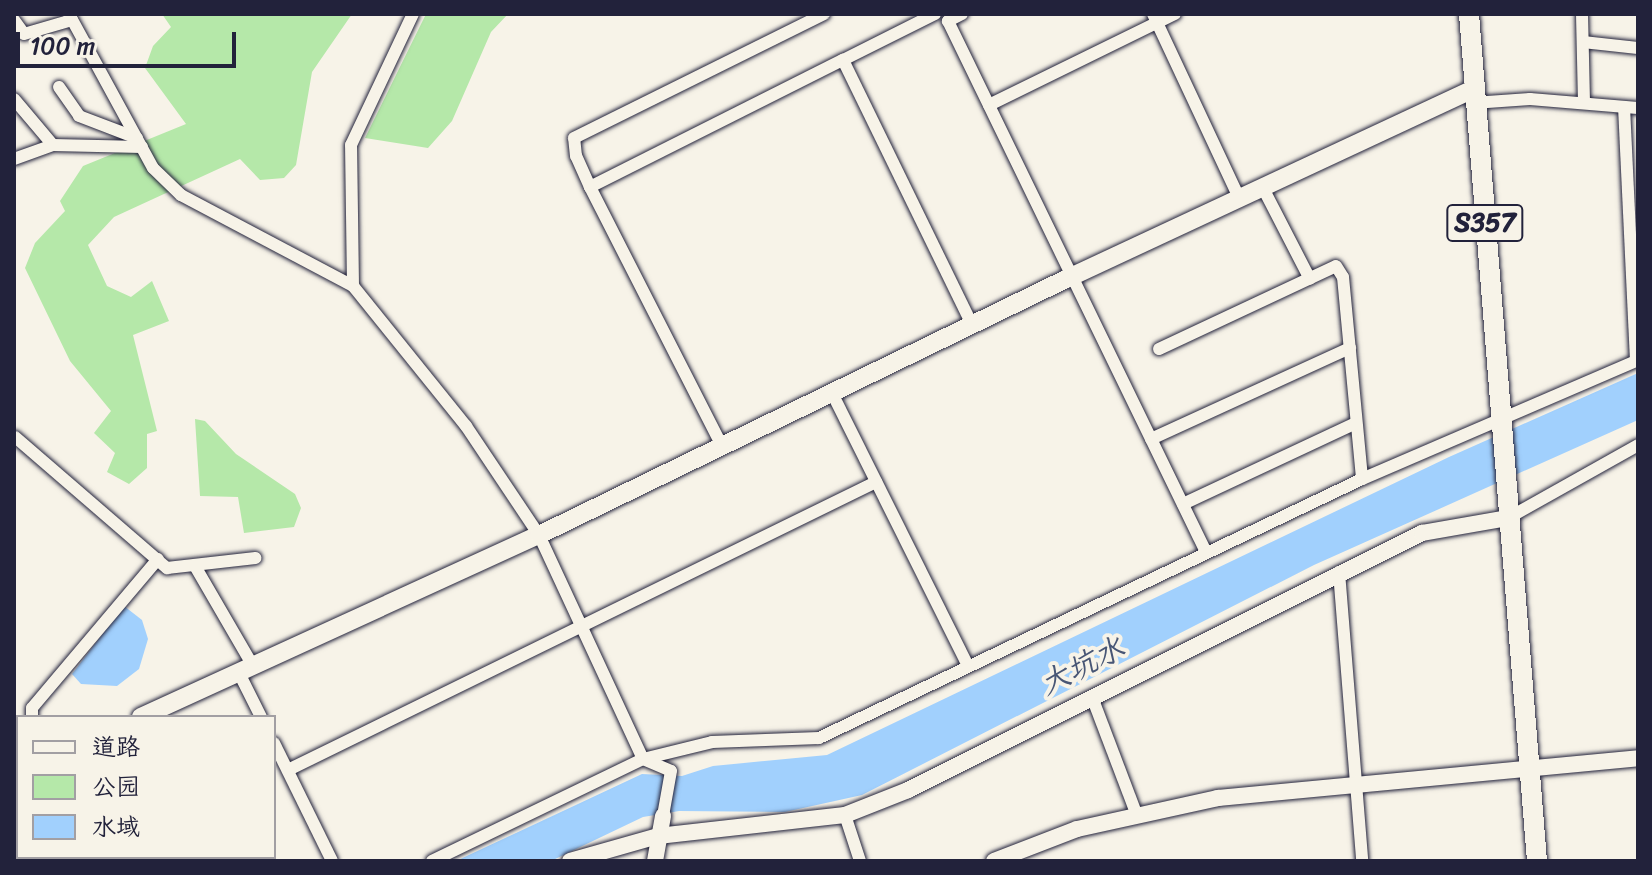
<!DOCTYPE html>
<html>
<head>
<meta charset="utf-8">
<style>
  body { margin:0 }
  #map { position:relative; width:1652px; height:875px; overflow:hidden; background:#f7f3e8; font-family:Sriracha,"LXGW WenKai TC",sans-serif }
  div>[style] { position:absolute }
  .green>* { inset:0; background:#b5e8a9 }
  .water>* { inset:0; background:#a1d0fd }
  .roads { filter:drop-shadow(0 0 2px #22223b) drop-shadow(0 0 2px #22223b) }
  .minor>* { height:12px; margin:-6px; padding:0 6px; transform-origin:6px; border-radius:6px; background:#f7f3e8 }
  .tertiary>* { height:16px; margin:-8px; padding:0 8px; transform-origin:8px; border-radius:8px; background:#f7f3e8 }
  .secondary>* { height:18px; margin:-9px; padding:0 9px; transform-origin:9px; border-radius:9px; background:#f7f3e8 }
  .primary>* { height:20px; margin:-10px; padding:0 10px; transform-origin:10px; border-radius:10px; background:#f7f3e8 }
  span { translate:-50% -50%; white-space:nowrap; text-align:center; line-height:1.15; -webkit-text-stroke:8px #f7f3e8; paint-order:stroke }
  .shield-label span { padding:2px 6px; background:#f7f3e8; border:2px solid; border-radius:6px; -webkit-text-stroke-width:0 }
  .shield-label { font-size:26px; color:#22223b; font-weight:700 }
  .water-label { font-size:30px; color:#485675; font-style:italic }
  .frame { position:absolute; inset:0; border:16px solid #22223b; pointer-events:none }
  .legend { position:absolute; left:16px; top:715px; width:260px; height:144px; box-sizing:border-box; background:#f7f3e8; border:2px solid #a29fa3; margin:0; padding:10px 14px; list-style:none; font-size:24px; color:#22223b }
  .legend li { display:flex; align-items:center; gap:16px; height:40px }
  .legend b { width:40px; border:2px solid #a29fa3 }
  .scale { position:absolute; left:16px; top:32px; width:220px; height:36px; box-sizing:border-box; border:4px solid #22223b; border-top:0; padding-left:10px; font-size:24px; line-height:28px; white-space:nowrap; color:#22223b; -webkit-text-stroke:6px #f7f3e8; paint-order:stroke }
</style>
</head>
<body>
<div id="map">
  <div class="green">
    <i style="clip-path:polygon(162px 14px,352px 14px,312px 72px,296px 165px,284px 178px,260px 180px,240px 159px,114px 217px,88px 245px,107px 286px,131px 297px,152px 281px,169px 321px,133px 335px,157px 431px,147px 434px,147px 468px,129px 484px,107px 472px,115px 453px,94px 433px,111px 411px,70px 361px,25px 268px,35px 243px,65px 211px,60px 201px,83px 166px,186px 124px,145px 68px,153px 46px,171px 27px)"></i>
    <i style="clip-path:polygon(426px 14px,508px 14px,491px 32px,452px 121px,428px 148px,365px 138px)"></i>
    <i style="clip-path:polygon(195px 419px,205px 421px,236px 454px,295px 494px,301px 508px,294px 527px,244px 533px,238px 497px,200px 496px)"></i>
  </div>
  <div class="water">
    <i style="clip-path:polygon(1638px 373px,1638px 420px,1314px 565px,862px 795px,785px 812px,679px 811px,643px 817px,551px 861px,456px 861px,642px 774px,682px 776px,713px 766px,827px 755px,1449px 457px)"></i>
    <i style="clip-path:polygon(124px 606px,142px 620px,148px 639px,139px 669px,117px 686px,81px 684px,72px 674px)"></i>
  </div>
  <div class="roads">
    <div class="minor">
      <i style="left:69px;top:14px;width:175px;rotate:61.4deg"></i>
      <i style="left:153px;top:168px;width:39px;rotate:44deg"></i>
      <i style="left:181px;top:195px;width:195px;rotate:27.9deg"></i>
      <i style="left:353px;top:286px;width:180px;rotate:51.1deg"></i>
      <i style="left:466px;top:426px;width:131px;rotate:56.2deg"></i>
      <i style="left:539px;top:535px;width:247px;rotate:65.1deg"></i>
      <i style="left:643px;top:759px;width:30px;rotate:23deg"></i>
      <i style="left:671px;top:771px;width:46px;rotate:100.1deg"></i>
      <i style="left:962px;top:14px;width:16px;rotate:153deg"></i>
      <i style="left:948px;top:21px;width:590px;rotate:64.09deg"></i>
      <i style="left:1153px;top:14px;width:203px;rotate:64.9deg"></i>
      <i style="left:1582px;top:14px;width:88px;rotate:88.7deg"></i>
      <i style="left:14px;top:20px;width:17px;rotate:54deg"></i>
      <i style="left:24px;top:34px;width:50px;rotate:-16.3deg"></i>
      <i style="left:1583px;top:42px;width:55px;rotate:6.2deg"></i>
      <i style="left:843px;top:60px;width:103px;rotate:-26.6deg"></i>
      <i style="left:59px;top:87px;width:35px;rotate:55deg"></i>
      <i style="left:79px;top:116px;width:62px;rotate:20.8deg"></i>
      <i style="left:14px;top:99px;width:60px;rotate:49.7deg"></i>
      <i style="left:53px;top:145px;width:89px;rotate:1.3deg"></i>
      <i style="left:1473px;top:103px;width:57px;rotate:-4deg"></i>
      <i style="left:1530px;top:99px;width:108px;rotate:4.8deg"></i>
      <i style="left:989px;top:105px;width:207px;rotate:-26.1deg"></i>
      <i style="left:14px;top:159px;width:41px;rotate:-19.7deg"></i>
      <i style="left:590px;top:187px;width:283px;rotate:-26.7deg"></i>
      <i style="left:843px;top:60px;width:295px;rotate:64deg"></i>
      <i style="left:1263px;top:188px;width:102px;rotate:62.7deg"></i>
      <i style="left:353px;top:286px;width:141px;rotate:-90.8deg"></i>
      <i style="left:351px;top:145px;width:145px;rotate:-64.7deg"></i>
      <i style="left:1159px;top:349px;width:195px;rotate:-25.1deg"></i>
      <i style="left:1336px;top:266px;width:13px;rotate:58deg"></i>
      <i style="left:1343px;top:277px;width:203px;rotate:84.6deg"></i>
      <i style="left:832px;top:393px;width:305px;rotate:63.5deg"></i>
      <i style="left:15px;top:437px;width:201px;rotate:40.8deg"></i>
      <i style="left:167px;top:568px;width:89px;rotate:-6.5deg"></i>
      <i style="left:1151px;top:439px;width:219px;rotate:-24.6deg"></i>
      <i style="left:722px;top:446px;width:291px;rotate:-117deg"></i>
      <i style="left:590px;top:187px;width:34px;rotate:-114deg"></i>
      <i style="left:576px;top:156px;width:18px;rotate:-96deg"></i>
      <i style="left:574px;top:138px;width:279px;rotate:-26.4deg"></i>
      <i style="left:1183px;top:504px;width:191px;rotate:-25.1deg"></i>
      <i style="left:1508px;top:518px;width:149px;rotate:-29.3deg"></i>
      <i style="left:195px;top:566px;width:116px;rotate:59.9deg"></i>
      <i style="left:1339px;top:572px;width:290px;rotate:85.4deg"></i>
      <i style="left:239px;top:673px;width:49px;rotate:63.4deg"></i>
      <i style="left:1092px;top:697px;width:124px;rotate:69.2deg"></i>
      <i style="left:32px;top:717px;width:9px;rotate:-90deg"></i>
      <i style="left:32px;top:708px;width:195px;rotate:-49.8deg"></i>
      <i style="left:274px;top:743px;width:131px;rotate:63.8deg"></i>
      <i style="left:288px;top:770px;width:655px;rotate:-26.1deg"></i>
      <i style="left:845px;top:815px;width:48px;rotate:71.9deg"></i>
      <i style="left:432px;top:861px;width:234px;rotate:-25.8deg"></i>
      <i style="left:643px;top:759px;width:71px;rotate:-13.8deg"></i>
      <i style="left:712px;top:742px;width:107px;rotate:-2.1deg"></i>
      <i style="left:819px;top:738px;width:602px;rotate:-25.5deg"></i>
      <i style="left:1362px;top:479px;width:298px;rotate:-23.3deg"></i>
      <i style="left:1636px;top:361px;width:254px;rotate:-92.7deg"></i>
    </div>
    <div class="tertiary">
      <i style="left:570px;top:861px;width:91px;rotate:-15.9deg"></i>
      <i style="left:658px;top:836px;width:188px;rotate:-6.4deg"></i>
      <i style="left:845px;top:815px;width:68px;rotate:-21.6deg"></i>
      <i style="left:908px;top:790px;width:575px;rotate:-26.57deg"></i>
      <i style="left:1422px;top:533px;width:87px;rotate:-9.9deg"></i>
      <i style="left:655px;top:861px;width:46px;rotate:-79.9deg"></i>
      <i style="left:994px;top:861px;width:89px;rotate:-21.1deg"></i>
      <i style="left:1077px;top:829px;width:144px;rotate:-12.4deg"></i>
      <i style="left:1218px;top:798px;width:422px;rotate:-5.4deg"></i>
    </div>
    <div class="secondary">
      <i style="left:141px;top:717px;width:438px;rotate:-24.6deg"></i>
      <i style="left:539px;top:535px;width:586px;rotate:-25.91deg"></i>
      <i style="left:1066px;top:279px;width:448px;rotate:-25deg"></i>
      <i style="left:14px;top:777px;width:4px;rotate:-27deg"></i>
    </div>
    <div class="primary">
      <i style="left:1469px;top:14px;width:850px;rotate:85.41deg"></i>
    </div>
  </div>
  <div class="shield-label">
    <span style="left:1485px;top:223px">S357</span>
  </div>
  <div class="water-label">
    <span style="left:1082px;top:666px;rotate:-27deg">大坑水</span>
  </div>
  <div class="frame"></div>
  <ul class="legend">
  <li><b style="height:10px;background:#f7f3e8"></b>道路</li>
  <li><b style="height:22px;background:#b5e8a9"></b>公园</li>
  <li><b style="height:22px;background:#a1d0fd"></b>水域</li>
  </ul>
  <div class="scale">100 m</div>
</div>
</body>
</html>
